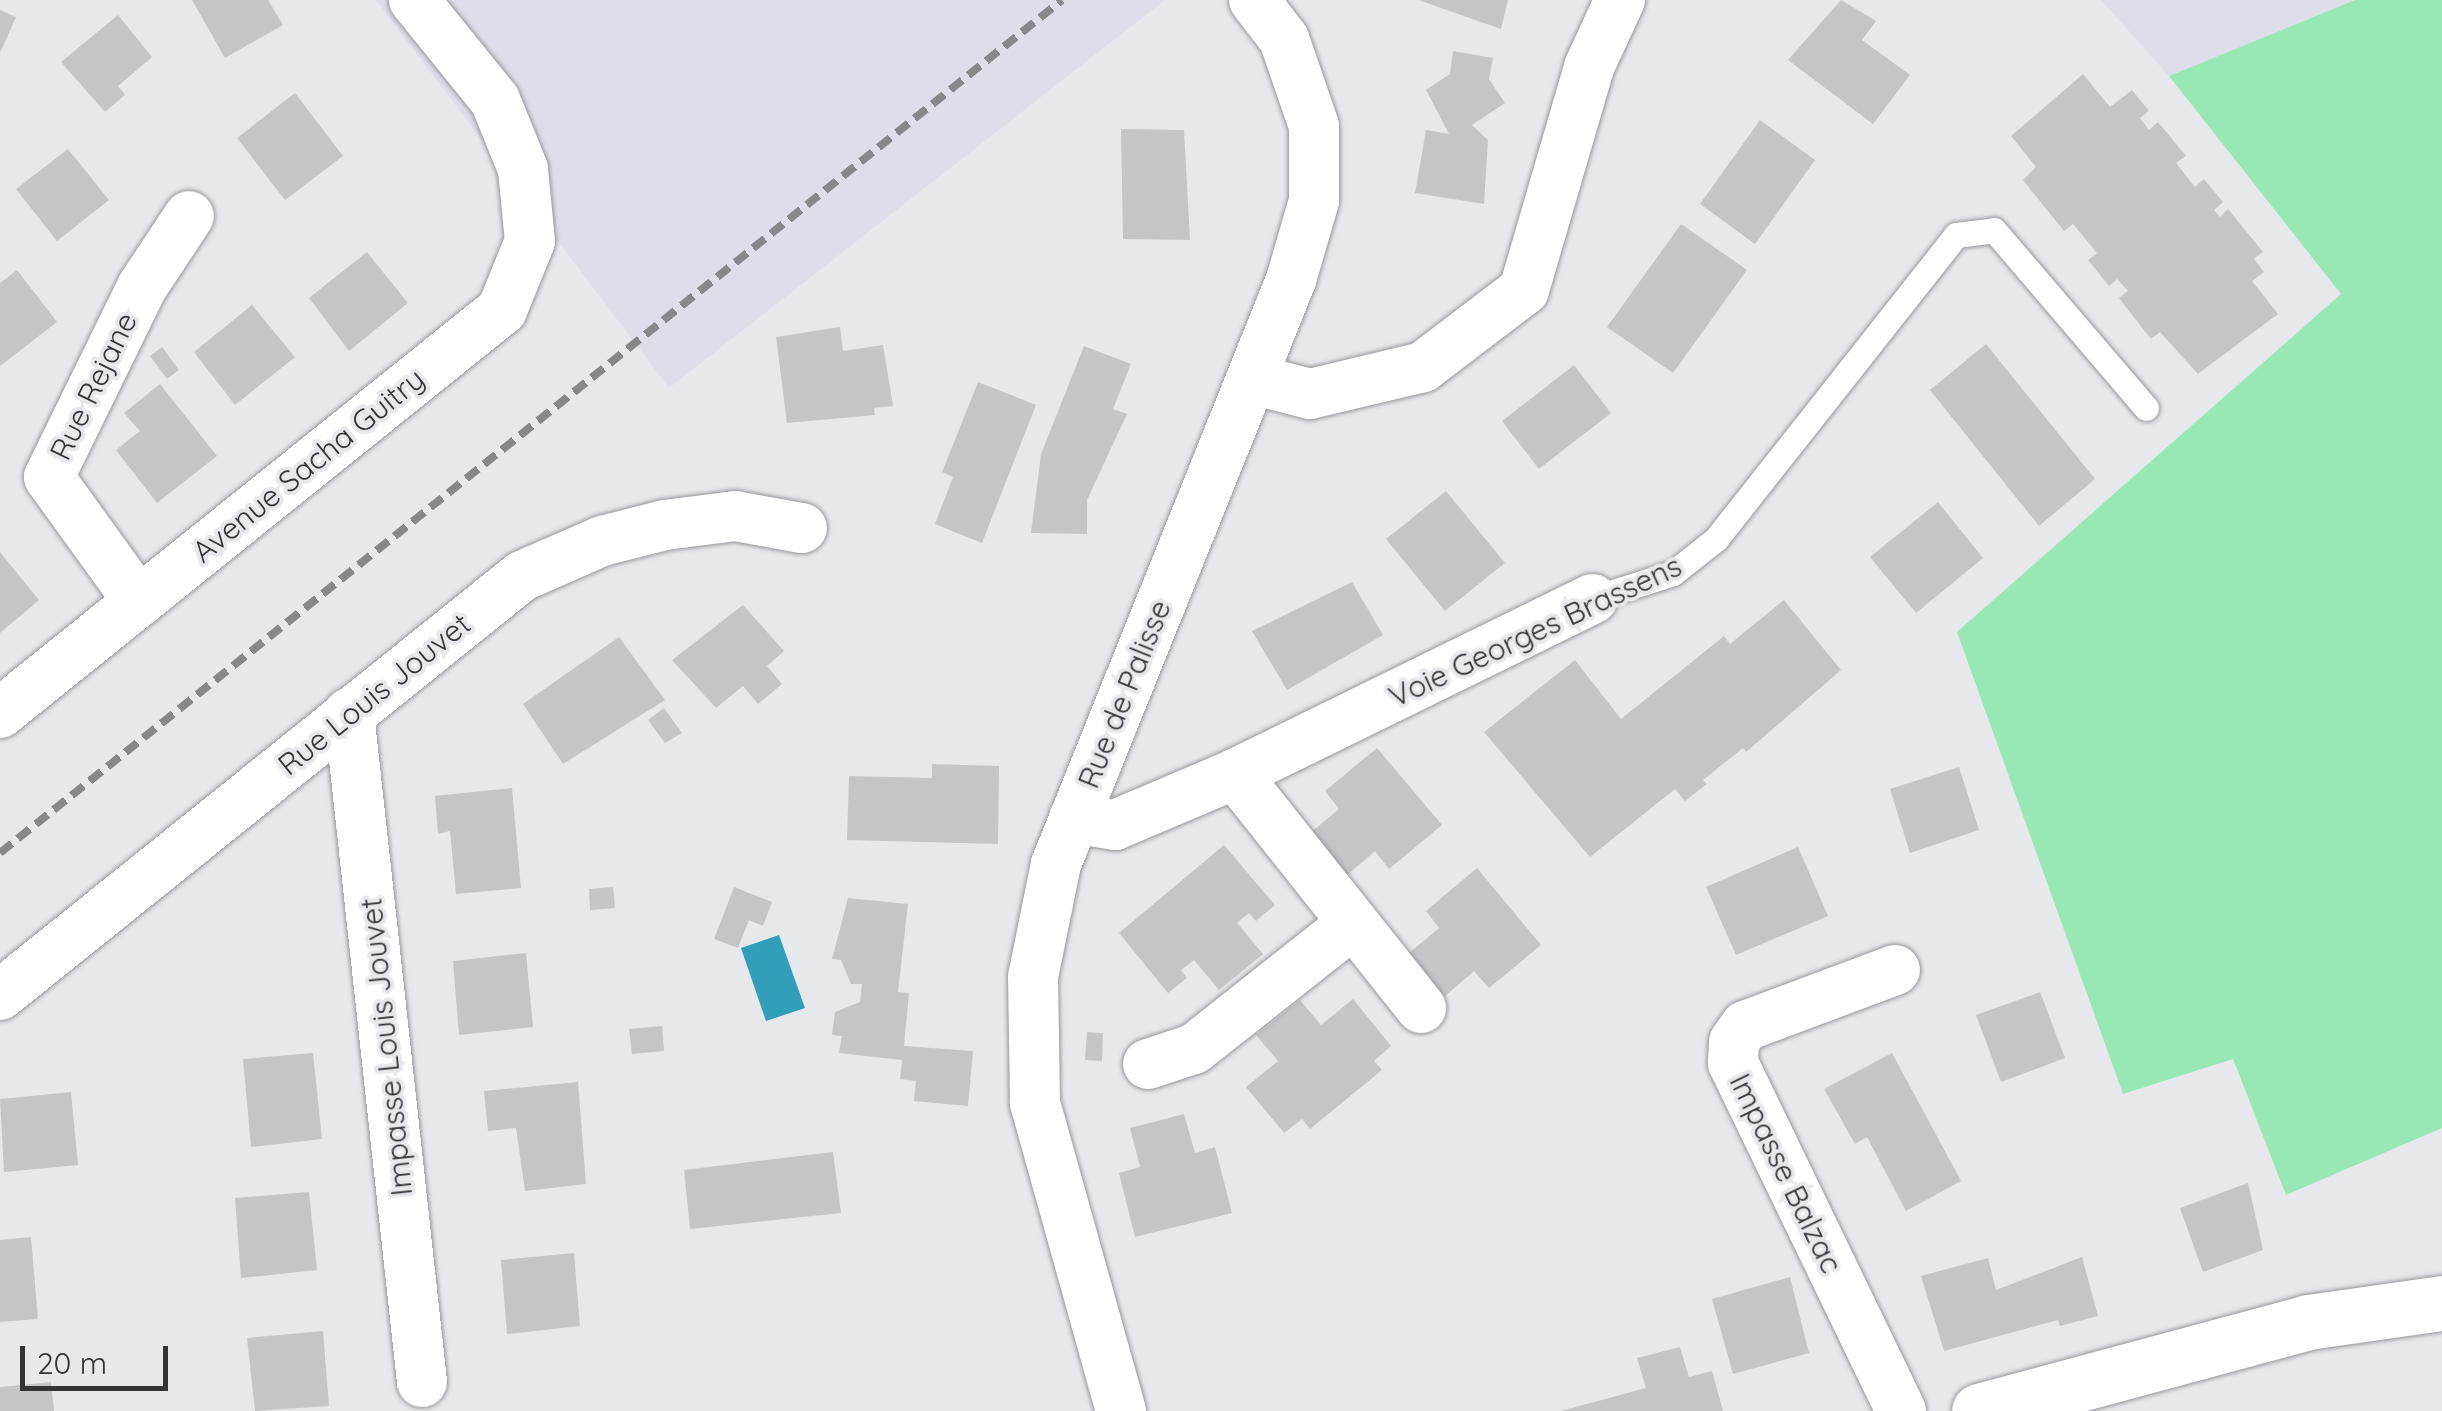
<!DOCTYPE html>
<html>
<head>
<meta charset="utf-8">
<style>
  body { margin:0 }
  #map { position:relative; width:2442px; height:1411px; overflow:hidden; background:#e7e8ec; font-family:Quicksand,sans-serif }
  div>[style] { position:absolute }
  .built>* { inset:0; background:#dddeea }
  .green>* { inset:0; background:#98e8b6 }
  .water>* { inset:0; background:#319eba }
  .building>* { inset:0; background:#c5c5c9 }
  .roads { filter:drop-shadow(0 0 2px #97979b) drop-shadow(0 0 2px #97979b) }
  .lane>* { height:25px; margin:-12.5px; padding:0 12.5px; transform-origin:12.5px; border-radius:12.5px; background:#fff }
  .street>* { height:50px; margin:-25px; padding:0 25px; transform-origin:25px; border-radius:25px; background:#fff }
  .primary>* { height:55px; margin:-27.5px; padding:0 27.5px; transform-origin:27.5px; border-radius:27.5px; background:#fff }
  .rail>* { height:8px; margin-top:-4px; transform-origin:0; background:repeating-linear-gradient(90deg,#87888b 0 15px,transparent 0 23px) }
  span { translate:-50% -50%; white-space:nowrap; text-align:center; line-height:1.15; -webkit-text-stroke:8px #e7e8ec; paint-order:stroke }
  .street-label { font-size:30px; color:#333435 }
  .scale { position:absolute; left:20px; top:1346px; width:148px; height:45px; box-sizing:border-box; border:5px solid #333435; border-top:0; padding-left:12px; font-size:30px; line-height:35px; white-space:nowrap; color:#333435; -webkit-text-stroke:8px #e7e8ec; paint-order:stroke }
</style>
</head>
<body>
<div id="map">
  <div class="built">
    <i style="clip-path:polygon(376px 0,1165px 0,669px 388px)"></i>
    <i style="clip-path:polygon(2101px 0,2355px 0,2169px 76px)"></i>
  </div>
  <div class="green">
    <i style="clip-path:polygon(2355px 0,2442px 0,2442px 1128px,2286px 1195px,2233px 1059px,2123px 1094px,1957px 632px,2341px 294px,2169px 76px)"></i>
  </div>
  <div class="water">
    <i style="clip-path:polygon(779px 935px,805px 1008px,766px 1021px,741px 948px)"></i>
  </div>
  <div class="building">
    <i style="clip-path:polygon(192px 0,268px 0,283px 25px,225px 58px)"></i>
    <i style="clip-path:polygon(1418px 0,1508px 0,1501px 29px)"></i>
    <i style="clip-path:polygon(1841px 0,1876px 21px,1862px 40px,1910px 75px,1873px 124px,1788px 60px)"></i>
    <i style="clip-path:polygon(0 10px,16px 17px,0 53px)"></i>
    <i style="clip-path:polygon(118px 15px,152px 57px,118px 86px,125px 95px,105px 112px,61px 62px)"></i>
    <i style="clip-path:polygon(1453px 51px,1493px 58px,1489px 79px,1505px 103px,1472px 125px,1488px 140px,1484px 204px,1415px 193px,1426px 130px,1449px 134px,1426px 90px,1450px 74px)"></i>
    <i style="clip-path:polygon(2083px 74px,2110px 107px,2132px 90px,2149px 111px,2140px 118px,2149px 130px,2158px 122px,2186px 156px,2176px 163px,2195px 187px,2204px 179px,2223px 202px,2214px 210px,2220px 217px,2228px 209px,2263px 252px,2254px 259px,2264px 272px,2252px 281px,2278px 314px,2198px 374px,2160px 332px,2151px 339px,2119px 298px,2128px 291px,2117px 279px,2109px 286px,2088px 260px,2097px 253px,2073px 224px,2064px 231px,2023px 180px,2036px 167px,2011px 136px)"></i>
    <i style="clip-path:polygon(295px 93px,343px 156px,285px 200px,237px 138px)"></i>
    <i style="clip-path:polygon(1760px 120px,1815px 160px,1755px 244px,1700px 204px)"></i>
    <i style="clip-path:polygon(1121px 129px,1184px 130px,1190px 240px,1123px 239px)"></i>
    <i style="clip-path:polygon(68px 149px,109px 200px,57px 241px,16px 189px)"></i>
    <i style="clip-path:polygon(1681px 224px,1747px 270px,1673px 373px,1607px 327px)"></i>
    <i style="clip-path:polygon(367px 252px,408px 303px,349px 351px,309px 298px)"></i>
    <i style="clip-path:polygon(17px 270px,57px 322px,0 366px,0 283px)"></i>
    <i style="clip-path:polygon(252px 305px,295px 357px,235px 405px,194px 352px)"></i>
    <i style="clip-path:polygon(840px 327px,843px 351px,883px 345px,893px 406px,874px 408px,875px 415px,787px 423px,776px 337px)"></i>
    <i style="clip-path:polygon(1986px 344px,2095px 479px,2039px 526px,1930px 390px)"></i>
    <i style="clip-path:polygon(1084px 346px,1131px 364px,1113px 409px,1127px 414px,1087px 500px,1087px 534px,1031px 533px,1041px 454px)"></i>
    <i style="clip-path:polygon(162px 347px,179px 370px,167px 379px,150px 356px)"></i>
    <i style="clip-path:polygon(1574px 365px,1611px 413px,1539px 469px,1502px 421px)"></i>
    <i style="clip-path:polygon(978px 382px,1036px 405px,982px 543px,935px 524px,953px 477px,942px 472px)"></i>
    <i style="clip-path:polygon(160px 384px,217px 456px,157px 503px,116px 450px,140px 431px,124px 413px)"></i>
    <i style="clip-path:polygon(1446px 491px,1505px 563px,1445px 611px,1386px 539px)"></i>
    <i style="clip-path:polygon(1938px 502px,1983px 558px,1916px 613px,1870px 557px)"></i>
    <i style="clip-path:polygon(0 552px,39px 600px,0 633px)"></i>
    <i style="clip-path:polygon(1352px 582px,1383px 635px,1287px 690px,1252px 631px)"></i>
    <i style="clip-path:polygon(1784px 600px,1841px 670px,1746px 752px,1743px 748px,1703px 780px,1707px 784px,1685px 801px,1675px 789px,1590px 857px,1484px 732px,1575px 660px,1621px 719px,1724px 636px,1730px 644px)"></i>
    <i style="clip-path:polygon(743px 605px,784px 651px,767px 666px,782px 684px,758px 704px,743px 686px,716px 708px,672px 660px)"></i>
    <i style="clip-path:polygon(619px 637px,665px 700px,563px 764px,523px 704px)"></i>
    <i style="clip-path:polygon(664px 708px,682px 733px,665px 743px,648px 720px)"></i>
    <i style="clip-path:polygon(1377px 748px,1442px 825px,1389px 869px,1375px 851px,1345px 877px,1309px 834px,1339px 809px,1325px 791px)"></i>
    <i style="clip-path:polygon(932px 764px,999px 766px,998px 844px,847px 840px,849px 776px,932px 778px)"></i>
    <i style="clip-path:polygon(1959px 767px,1979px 830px,1910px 853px,1890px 789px)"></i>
    <i style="clip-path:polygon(512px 788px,521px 888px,456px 894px,450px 831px,438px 834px,435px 796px)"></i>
    <i style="clip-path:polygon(1224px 845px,1275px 905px,1256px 921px,1249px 913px,1237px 923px,1263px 954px,1219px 990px,1194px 960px,1181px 970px,1187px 978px,1168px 993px,1119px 933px)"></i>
    <i style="clip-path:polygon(1798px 847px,1828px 916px,1736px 955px,1706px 887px)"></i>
    <i style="clip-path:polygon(1477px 868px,1541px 945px,1489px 988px,1474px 971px,1444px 997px,1408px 954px,1439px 928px,1426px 911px)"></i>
    <i style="clip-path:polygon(613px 887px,615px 908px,590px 910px,589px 889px)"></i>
    <i style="clip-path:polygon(734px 887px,772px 902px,763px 926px,749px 920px,738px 948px,714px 939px)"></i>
    <i style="clip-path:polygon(848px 898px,908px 904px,898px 992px,909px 993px,904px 1046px,973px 1051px,968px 1106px,914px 1101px,916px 1081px,900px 1079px,902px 1060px,839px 1053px,842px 1036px,832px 1035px,835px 1012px,860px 1002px,862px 984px,851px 984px,841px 960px,832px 959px)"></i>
    <i style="clip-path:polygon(526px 953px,533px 1027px,459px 1035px,453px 961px)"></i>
    <i style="clip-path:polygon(2040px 992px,2065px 1058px,2001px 1082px,1976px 1015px)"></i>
    <i style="clip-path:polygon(1353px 999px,1391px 1046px,1374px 1061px,1382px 1070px,1310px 1129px,1302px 1119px,1284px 1133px,1246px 1087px,1278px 1061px,1256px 1035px,1300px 1000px,1321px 1025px)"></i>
    <i style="clip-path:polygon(662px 1026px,664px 1051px,632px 1054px,629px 1029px)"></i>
    <i style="clip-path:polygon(1087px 1032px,1103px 1033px,1102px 1061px,1085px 1060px)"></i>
    <i style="clip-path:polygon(313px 1053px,322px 1139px,251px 1147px,243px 1059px)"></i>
    <i style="clip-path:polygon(1892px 1053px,1961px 1181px,1906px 1211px,1867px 1137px,1855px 1144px,1824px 1089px)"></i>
    <i style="clip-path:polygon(578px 1082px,586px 1184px,525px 1191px,516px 1128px,488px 1131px,484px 1091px)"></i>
    <i style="clip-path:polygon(71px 1092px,78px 1165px,4px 1172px,0 1099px)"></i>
    <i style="clip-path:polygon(1184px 1114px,1195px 1153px,1215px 1147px,1232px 1213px,1135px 1237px,1119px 1173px,1140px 1167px,1130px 1128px)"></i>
    <i style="clip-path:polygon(833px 1152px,841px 1213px,690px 1229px,684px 1170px)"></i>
    <i style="clip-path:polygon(2248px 1183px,2263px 1250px,2203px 1272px,2180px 1208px)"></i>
    <i style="clip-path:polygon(309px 1192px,317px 1270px,241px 1278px,235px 1198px)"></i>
    <i style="clip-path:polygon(31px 1237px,38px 1319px,0 1322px,0 1240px)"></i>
    <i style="clip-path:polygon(574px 1253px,580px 1326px,507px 1334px,501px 1260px)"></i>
    <i style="clip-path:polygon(2082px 1257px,2098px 1316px,2060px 1326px,2058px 1320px,1944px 1351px,1921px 1276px,1988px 1258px,1996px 1290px)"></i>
    <i style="clip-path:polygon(1790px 1277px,1809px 1353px,1733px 1374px,1712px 1299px)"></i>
    <i style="clip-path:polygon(323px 1331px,329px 1406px,255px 1411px,247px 1338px)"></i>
    <i style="clip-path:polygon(1680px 1347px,1689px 1377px,1712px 1371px,1723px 1411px,1561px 1411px,1646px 1388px,1637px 1358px)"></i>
    <i style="clip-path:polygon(51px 1382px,54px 1411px,0 1411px,0 1387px)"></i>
  </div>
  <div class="roads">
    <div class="lane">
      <i style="left:1592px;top:599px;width:85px;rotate:-17.8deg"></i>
      <i style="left:1673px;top:573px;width:55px;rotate:-38.3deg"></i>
      <i style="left:1716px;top:539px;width:387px;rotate:-51.7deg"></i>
      <i style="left:1956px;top:235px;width:38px;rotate:-7deg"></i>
      <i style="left:1994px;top:230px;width:234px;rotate:49.5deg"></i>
    </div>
    <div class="street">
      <i style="left:1252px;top:379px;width:60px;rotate:14.5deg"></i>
      <i style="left:1310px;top:394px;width:116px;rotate:-13.4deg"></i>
      <i style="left:1423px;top:367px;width:127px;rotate:-37.3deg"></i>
      <i style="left:1524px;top:290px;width:232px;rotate:-73.7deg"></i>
      <i style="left:1589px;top:67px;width:74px;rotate:-65.2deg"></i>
      <i style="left:139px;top:602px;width:154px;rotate:-125.8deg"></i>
      <i style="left:49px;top:477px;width:212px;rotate:-63.9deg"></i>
      <i style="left:142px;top:287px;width:85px;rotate:-56.5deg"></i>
      <i style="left:0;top:713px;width:644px;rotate:-38.76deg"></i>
      <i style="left:502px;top:310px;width:74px;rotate:-67.9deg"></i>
      <i style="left:530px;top:241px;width:72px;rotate:-95.6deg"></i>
      <i style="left:523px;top:169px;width:74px;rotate:-112.1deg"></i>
      <i style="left:495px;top:100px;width:129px;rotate:-129deg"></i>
      <i style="left:349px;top:713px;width:673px;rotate:83.77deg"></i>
      <i style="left:1235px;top:774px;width:299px;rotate:51.5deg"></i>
      <i style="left:1074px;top:818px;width:42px;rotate:9.7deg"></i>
      <i style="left:1115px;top:825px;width:130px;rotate:-23deg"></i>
      <i style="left:1235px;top:774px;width:398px;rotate:-26.1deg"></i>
      <i style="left:1895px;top:970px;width:160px;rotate:159.5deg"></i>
      <i style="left:1745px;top:1026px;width:19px;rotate:125deg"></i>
      <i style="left:1734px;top:1042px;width:21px;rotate:93deg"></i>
      <i style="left:1733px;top:1063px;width:386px;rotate:64.2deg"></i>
      <i style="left:0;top:995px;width:669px;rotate:-38.75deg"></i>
      <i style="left:522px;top:576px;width:87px;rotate:-23.6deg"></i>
      <i style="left:602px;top:541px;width:65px;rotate:-14.3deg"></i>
      <i style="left:665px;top:525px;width:71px;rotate:-7.3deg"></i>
      <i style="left:735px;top:516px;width:68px;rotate:10.2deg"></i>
      <i style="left:1148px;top:1064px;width:48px;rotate:-18.1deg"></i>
      <i style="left:1194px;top:1049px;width:201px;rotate:-38.3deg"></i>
      <i style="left:1121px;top:1411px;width:321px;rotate:-105.6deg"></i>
      <i style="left:1035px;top:1102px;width:125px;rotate:-90.9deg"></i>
      <i style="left:1033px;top:977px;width:115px;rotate:-78.5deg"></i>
      <i style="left:1056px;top:864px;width:630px;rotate:-68.08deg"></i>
      <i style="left:1291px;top:280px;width:82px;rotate:-73.8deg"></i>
      <i style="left:1314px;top:201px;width:75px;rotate:-90deg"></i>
      <i style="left:1314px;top:126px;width:92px;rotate:-109deg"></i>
      <i style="left:1284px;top:39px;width:49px;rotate:-127.6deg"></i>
    </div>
    <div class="primary">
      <i style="left:1979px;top:1411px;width:341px;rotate:-15.1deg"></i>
      <i style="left:2308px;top:1322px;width:135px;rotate:-8.1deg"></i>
    </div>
  </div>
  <div class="rail">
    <i style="left:0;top:853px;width:1362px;rotate:-38.77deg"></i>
  </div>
  <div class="street-label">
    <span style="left:93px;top:386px;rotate:-64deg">Rue Rejane</span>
    <span style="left:308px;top:465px;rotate:-39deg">Avenue Sacha Guitry</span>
    <span style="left:1535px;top:631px;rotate:-25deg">Voie Georges Brassens</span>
    <span style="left:374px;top:694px;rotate:-39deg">Rue Louis Jouvet</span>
    <span style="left:1124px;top:694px;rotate:-68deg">Rue de Palisse</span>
    <span style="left:386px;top:1047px;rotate:-96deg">Impasse Louis Jouvet</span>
    <span style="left:1786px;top:1173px;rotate:64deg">Impasse Balzac</span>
  </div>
  <div class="scale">20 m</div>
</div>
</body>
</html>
